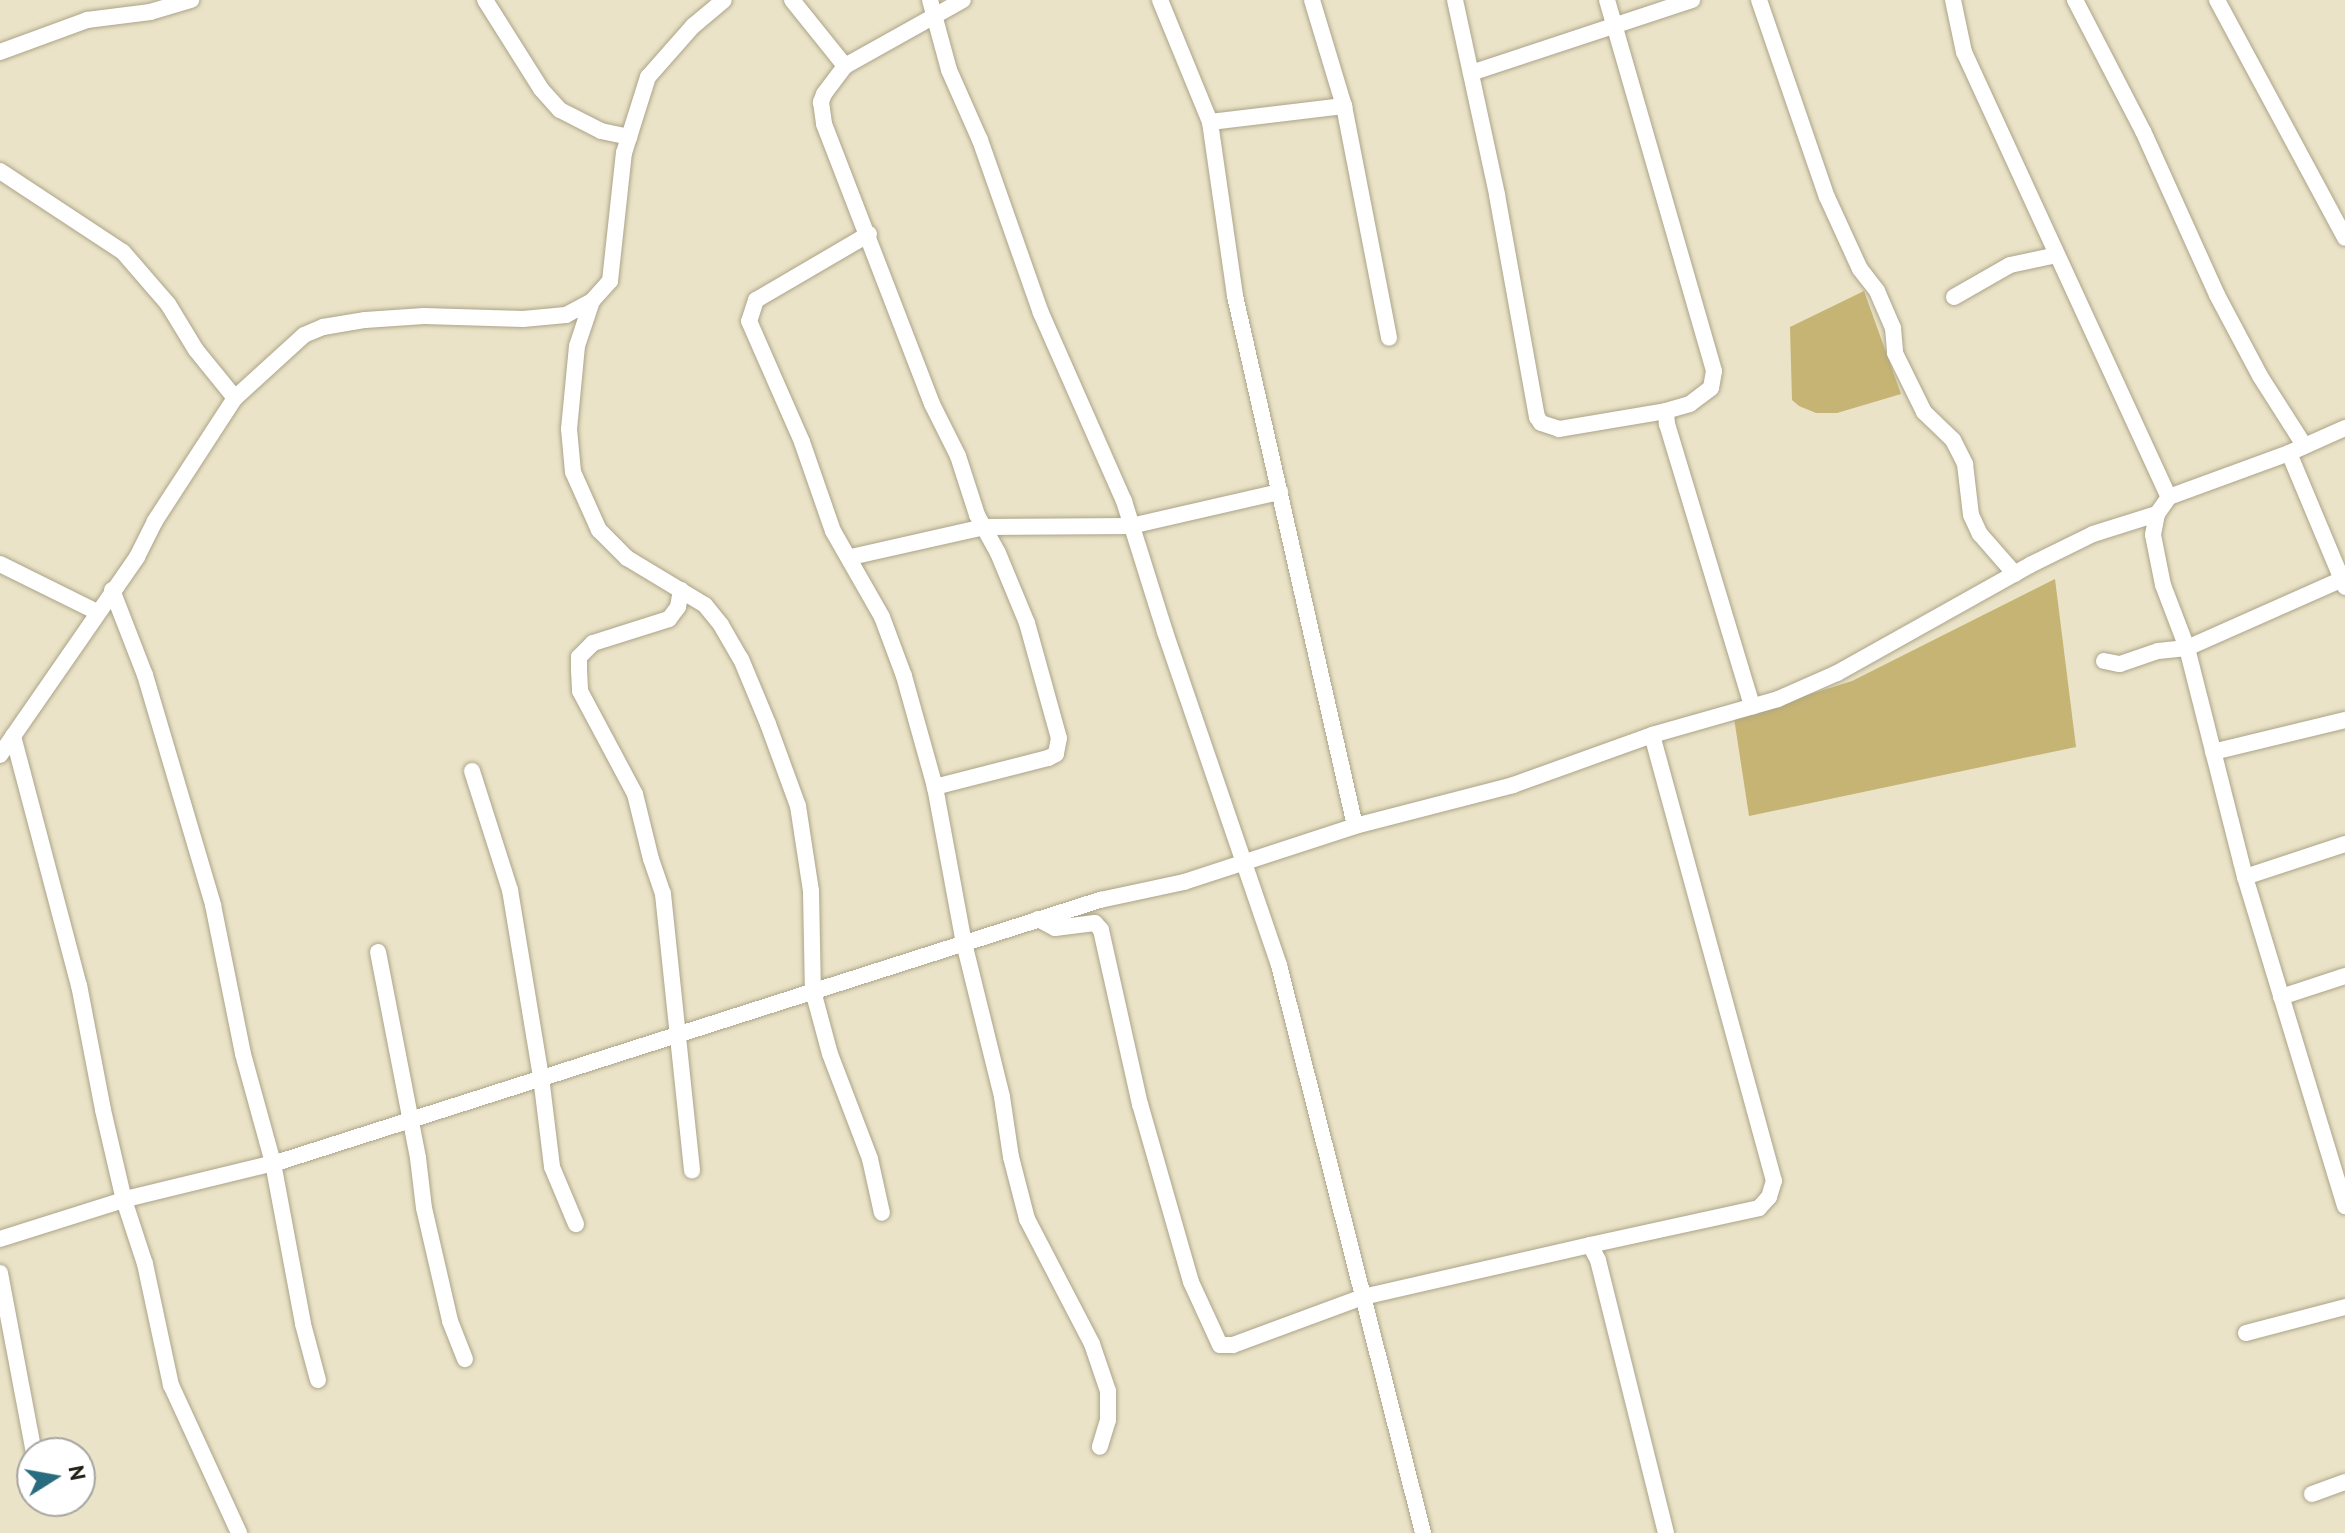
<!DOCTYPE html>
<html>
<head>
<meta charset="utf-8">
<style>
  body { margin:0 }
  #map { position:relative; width:2345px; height:1533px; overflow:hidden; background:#ebe3c7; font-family:"PT Sans",sans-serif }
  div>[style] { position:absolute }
  .green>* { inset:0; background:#c5b474 }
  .roads { filter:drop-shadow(0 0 2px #aba489) drop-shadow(0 0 2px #aba489) }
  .minor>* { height:16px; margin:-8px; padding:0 8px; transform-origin:8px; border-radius:8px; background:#fff }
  span { translate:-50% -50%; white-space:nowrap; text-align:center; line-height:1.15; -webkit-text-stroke:8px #fff; paint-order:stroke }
  .north { position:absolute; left:16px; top:1437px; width:80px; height:80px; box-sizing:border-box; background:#fff; border:2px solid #a6a5a1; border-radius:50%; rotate:79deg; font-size:22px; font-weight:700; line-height:32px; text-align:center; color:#201d13 }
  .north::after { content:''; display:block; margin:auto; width:28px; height:36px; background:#2a6c7f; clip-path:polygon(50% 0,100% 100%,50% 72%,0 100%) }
</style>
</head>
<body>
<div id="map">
  <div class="green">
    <i style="clip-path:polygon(1864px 291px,1901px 394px,1837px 413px,1816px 413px,1799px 406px,1792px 400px,1790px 327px)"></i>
    <i style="clip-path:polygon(2055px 579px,2076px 747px,1749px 816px,1734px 718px,1852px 681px)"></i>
  </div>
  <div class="roads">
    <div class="minor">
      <i style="left:485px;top:0;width:105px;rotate:57.8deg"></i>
      <i style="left:541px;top:89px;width:28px;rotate:48deg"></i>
      <i style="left:560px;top:110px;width:46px;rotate:27.1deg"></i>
      <i style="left:601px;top:131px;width:29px;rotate:12deg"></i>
      <i style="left:792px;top:0;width:85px;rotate:51.2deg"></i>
      <i style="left:845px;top:66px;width:35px;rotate:127deg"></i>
      <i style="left:824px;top:94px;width:9px;rotate:111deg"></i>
      <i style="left:821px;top:102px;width:22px;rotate:82deg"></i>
      <i style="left:824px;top:124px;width:300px;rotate:68.9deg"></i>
      <i style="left:932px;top:404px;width:58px;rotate:63.4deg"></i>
      <i style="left:958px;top:456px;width:62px;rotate:72.1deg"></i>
      <i style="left:977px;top:515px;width:43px;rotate:61.1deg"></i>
      <i style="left:998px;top:553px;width:76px;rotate:67.5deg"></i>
      <i style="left:1027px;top:623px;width:119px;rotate:74.5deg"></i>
      <i style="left:1059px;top:738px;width:16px;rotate:101deg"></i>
      <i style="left:1056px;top:754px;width:9px;rotate:153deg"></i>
      <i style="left:1048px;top:758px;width:117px;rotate:165.6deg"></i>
      <i style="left:935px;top:787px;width:159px;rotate:79.5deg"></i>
      <i style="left:964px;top:943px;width:159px;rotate:76.1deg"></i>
      <i style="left:1002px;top:1097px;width:61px;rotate:81.5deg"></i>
      <i style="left:1011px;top:1157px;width:64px;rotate:75.5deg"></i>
      <i style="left:1027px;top:1219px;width:141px;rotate:62.5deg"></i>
      <i style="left:1092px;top:1344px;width:50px;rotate:71.2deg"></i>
      <i style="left:1108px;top:1391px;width:29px;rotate:90deg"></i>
      <i style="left:1108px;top:1420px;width:28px;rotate:107deg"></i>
      <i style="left:930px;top:0;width:73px;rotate:74.8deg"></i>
      <i style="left:949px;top:70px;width:77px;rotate:66.1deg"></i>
      <i style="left:980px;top:140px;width:183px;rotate:70.6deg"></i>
      <i style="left:1041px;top:313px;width:206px;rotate:66.2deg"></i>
      <i style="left:1124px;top:501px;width:137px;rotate:72.6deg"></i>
      <i style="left:1165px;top:632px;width:352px;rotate:71.1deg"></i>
      <i style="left:1279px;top:965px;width:586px;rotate:75.77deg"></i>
      <i style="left:1160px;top:0;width:132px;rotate:67.7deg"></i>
      <i style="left:1210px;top:122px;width:176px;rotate:81.8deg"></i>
      <i style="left:1235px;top:296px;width:543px;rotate:77.24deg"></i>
      <i style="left:1312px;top:0;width:111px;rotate:73.2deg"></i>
      <i style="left:1344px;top:106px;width:236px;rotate:79deg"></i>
      <i style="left:1455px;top:0;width:199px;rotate:77.8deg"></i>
      <i style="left:1497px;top:195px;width:226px;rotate:79.8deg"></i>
      <i style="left:1537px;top:417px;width:7px;rotate:56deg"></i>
      <i style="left:1541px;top:423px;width:19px;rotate:18deg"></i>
      <i style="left:1559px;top:429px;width:109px;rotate:-9.5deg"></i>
      <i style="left:1607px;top:0;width:386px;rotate:73.9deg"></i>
      <i style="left:1714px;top:371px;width:17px;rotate:100deg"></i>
      <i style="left:1711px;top:388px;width:26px;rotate:143deg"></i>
      <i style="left:1690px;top:404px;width:25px;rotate:164deg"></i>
      <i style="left:1666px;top:411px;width:13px;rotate:86deg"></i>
      <i style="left:1667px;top:424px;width:295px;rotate:73.2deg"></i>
      <i style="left:1759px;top:0;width:208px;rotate:71deg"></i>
      <i style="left:1827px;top:197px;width:79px;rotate:65.4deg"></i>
      <i style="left:1860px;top:269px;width:28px;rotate:52deg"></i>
      <i style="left:1877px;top:291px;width:40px;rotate:66.6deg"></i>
      <i style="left:1893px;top:328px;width:25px;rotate:85deg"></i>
      <i style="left:1895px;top:353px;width:66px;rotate:63.8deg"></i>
      <i style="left:1924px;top:412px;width:40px;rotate:44deg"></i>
      <i style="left:1953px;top:440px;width:27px;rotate:63deg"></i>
      <i style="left:1965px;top:464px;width:51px;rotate:83.3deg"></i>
      <i style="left:1971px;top:515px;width:21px;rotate:65deg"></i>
      <i style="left:1980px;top:534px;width:53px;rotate:48.8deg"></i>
      <i style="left:1953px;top:0;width:53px;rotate:78.1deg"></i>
      <i style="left:1964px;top:52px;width:490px;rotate:65.3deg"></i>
      <i style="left:2075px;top:0;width:148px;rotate:62.6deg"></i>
      <i style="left:2143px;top:131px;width:180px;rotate:65.7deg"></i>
      <i style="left:2217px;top:295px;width:92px;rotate:62deg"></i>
      <i style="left:2260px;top:376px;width:82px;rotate:57.5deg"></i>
      <i style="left:2217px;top:0;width:270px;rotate:61.7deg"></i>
      <i style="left:0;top:52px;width:93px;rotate:-20.2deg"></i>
      <i style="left:87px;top:20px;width:64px;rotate:-7.2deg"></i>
      <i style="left:150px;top:12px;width:43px;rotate:-16.3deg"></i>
      <i style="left:845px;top:66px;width:135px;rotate:-29.2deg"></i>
      <i style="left:1471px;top:73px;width:233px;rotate:-18.3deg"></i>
      <i style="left:1210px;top:122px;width:135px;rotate:-6.8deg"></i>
      <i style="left:0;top:171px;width:147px;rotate:33.4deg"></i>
      <i style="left:123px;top:252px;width:69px;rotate:49.1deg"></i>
      <i style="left:168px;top:304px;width:54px;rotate:58.7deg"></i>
      <i style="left:196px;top:350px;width:62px;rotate:50.9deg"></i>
      <i style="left:869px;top:234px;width:131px;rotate:149.7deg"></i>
      <i style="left:756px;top:300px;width:22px;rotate:108deg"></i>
      <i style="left:749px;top:321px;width:132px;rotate:66.3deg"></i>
      <i style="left:802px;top:442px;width:94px;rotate:70.8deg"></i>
      <i style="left:833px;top:531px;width:99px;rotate:60.3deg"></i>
      <i style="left:882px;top:617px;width:63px;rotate:69.6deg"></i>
      <i style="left:904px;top:676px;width:115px;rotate:74.4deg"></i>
      <i style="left:1954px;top:297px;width:64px;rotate:-29.7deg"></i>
      <i style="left:2010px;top:265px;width:48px;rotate:-12deg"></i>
      <i style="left:592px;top:301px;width:47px;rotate:108.4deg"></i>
      <i style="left:577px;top:346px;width:83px;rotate:95.5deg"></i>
      <i style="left:569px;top:429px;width:43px;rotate:84.7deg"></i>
      <i style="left:573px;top:472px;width:64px;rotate:65.9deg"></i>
      <i style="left:599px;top:530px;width:40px;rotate:45deg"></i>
      <i style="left:627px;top:558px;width:91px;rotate:31.1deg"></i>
      <i style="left:705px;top:605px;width:26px;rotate:51deg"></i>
      <i style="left:721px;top:625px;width:39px;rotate:60deg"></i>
      <i style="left:741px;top:659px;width:70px;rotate:67.4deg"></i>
      <i style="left:768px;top:724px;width:87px;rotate:69.9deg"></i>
      <i style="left:798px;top:806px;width:86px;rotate:81.3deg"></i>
      <i style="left:811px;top:891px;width:100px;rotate:88.9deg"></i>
      <i style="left:813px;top:991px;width:65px;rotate:74.9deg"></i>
      <i style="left:830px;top:1054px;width:112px;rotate:69.1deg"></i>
      <i style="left:870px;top:1159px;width:55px;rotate:77.5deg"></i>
      <i style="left:2345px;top:428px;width:61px;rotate:155.9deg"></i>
      <i style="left:2289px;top:453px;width:128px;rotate:159.9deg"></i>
      <i style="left:2169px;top:497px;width:21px;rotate:125deg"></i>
      <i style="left:2157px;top:514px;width:21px;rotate:101deg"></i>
      <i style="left:2153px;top:535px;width:51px;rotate:78.7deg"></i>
      <i style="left:2163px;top:585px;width:67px;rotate:69.1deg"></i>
      <i style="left:2187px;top:648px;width:236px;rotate:75.8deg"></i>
      <i style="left:2245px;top:877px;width:344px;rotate:73.1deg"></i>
      <i style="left:2289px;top:453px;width:145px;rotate:67.3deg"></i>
      <i style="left:851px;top:557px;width:136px;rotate:-12.7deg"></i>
      <i style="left:984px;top:527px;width:147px;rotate:-0.4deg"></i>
      <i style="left:1131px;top:526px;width:153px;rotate:-12.9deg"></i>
      <i style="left:0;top:564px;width:108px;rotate:26.3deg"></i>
      <i style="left:112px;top:590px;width:91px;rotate:68.8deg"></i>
      <i style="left:145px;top:675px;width:240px;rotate:73.5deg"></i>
      <i style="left:213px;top:905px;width:152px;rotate:78.6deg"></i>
      <i style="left:243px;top:1054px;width:113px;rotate:74.6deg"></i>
      <i style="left:273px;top:1163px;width:164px;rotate:79.4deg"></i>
      <i style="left:303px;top:1324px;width:58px;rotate:75deg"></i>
      <i style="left:681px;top:590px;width:17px;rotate:100deg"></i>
      <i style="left:678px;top:607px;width:15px;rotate:127deg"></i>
      <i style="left:669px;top:619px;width:80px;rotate:162.5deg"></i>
      <i style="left:593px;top:643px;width:20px;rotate:135deg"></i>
      <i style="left:579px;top:657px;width:13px;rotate:90deg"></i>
      <i style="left:579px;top:670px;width:21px;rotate:87deg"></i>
      <i style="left:580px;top:691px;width:117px;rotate:61.9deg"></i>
      <i style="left:635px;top:794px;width:67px;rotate:76.2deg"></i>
      <i style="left:651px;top:859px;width:37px;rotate:71deg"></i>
      <i style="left:663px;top:894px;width:278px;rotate:84deg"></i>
      <i style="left:2104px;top:661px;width:16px;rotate:11deg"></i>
      <i style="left:2120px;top:664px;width:40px;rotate:-18.9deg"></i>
      <i style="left:2158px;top:651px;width:29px;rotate:-6deg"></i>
      <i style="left:2187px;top:648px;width:173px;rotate:-23.9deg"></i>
      <i style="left:13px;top:736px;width:258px;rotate:75.2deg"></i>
      <i style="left:79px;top:985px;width:127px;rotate:79.1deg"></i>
      <i style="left:103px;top:1110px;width:92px;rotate:76.9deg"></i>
      <i style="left:124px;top:1200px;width:67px;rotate:71.8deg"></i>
      <i style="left:145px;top:1264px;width:124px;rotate:77.9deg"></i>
      <i style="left:171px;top:1385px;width:163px;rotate:65.3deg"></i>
      <i style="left:2213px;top:752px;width:136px;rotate:-13.6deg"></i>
      <i style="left:0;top:755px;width:241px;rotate:-55.3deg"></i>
      <i style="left:137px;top:557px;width:40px;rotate:-63.4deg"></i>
      <i style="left:155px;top:521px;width:147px;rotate:-57deg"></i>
      <i style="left:235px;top:398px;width:93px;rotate:-42.4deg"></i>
      <i style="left:304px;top:335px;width:21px;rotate:-23deg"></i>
      <i style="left:323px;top:327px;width:43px;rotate:-9.5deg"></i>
      <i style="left:365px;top:320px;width:59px;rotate:-3.9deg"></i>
      <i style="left:424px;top:316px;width:99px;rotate:1.7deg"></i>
      <i style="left:523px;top:319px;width:43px;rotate:-5.3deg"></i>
      <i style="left:566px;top:315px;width:30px;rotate:-28deg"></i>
      <i style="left:592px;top:301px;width:27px;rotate:-48deg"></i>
      <i style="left:610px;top:281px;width:129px;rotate:-83.8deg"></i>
      <i style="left:624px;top:153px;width:80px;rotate:-72.5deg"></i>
      <i style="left:648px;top:77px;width:68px;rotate:-48.6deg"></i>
      <i style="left:693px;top:26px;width:40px;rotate:-40deg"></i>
      <i style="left:472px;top:771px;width:125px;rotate:72.3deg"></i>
      <i style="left:510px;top:890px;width:190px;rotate:80.6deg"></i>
      <i style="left:541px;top:1077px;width:91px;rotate:83deg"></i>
      <i style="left:552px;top:1167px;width:62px;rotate:67.2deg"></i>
      <i style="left:2245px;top:877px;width:105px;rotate:-18.3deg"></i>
      <i style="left:1038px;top:919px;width:19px;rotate:28deg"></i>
      <i style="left:1055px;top:928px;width:40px;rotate:-7.1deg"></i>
      <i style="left:1095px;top:923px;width:9px;rotate:49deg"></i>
      <i style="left:1101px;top:930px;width:178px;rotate:77.4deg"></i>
      <i style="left:1140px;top:1104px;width:185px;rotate:74deg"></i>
      <i style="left:1191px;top:1282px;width:69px;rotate:65.3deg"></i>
      <i style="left:1220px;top:1345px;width:13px"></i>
      <i style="left:1233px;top:1345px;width:139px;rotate:-20.3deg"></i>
      <i style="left:1363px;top:1297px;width:233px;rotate:-12.9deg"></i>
      <i style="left:378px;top:952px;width:210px;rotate:79deg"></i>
      <i style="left:418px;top:1158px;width:50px;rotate:83.2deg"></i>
      <i style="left:424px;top:1208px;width:116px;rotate:77deg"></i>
      <i style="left:450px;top:1321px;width:41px;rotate:68.5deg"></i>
      <i style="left:2281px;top:997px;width:67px;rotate:-18.2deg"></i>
      <i style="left:0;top:1239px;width:136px;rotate:-17.5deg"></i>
      <i style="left:130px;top:1198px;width:156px;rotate:-13.7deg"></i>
      <i style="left:282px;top:1161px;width:859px;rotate:-17.7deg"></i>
      <i style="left:1100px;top:900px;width:86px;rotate:-12.1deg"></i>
      <i style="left:1184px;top:882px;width:180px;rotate:-18.1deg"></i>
      <i style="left:1355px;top:826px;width:163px;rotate:-14.5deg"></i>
      <i style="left:1513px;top:785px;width:148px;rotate:-19.8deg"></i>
      <i style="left:0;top:1273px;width:183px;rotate:79.3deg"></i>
      <i style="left:2246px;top:1333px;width:102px;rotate:-14.7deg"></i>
      <i style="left:2312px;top:1494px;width:35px;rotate:-20deg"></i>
      <i style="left:1666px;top:1533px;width:281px;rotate:-104deg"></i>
      <i style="left:1598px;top:1260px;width:17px;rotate:-118deg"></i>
      <i style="left:1590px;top:1245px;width:173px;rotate:-12.3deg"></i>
      <i style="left:1759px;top:1208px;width:15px;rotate:-48deg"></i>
      <i style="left:1769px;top:1197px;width:17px;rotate:-73deg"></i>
      <i style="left:1774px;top:1181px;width:462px;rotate:-105.3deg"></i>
      <i style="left:1652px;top:735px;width:131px;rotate:-15.9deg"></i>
      <i style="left:1778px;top:699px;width:64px;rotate:-23.8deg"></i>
      <i style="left:1837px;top:673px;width:221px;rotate:-29.2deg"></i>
      <i style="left:2030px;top:565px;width:70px;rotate:-26.2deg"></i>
      <i style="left:2093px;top:534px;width:67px;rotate:-17.4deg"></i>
    </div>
  </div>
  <div class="north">N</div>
</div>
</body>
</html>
